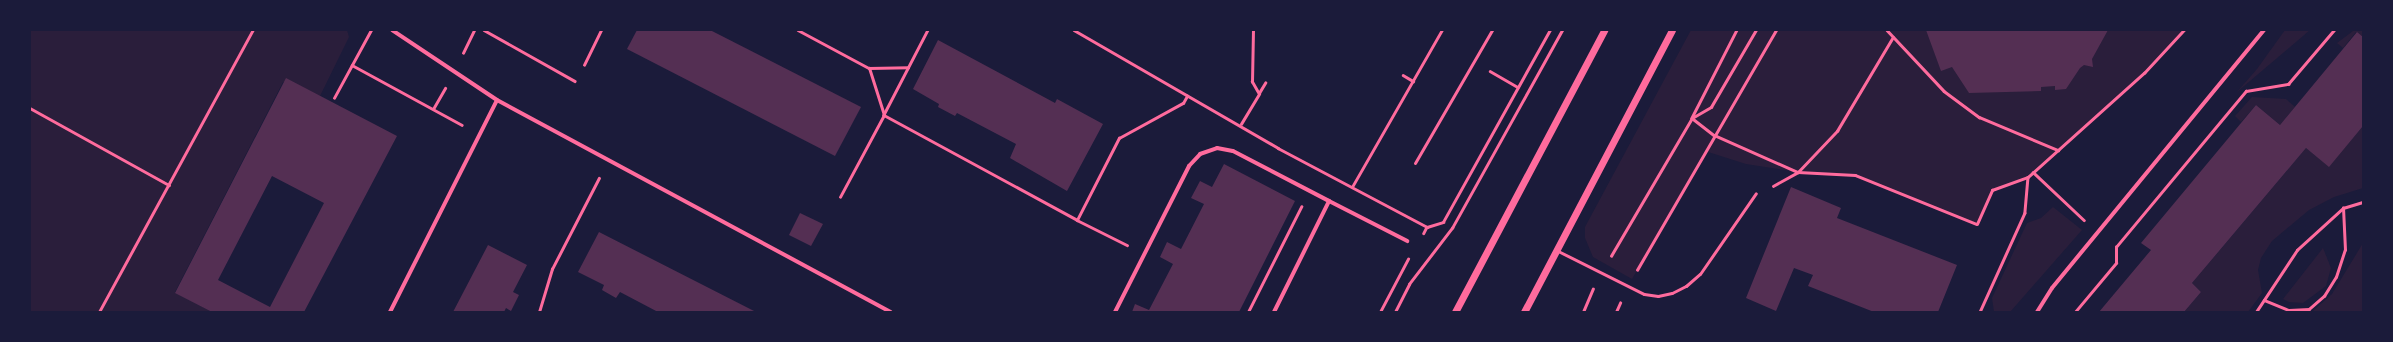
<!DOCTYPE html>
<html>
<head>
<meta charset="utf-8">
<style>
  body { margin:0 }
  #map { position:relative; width:2393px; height:342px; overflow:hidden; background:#1b1b3a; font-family:Overpass,sans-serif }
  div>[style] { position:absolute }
  .green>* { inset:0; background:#2a1e3b }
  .building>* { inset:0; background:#542f53 }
  .path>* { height:2.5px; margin:-1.25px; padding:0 1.25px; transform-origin:1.25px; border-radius:1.25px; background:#ff6b9d }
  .service>* { height:3px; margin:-1.5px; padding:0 1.5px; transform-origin:1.5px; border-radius:1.5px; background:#ff6b9d }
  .minor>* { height:4px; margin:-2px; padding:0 2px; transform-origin:2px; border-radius:2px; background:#ff6b9d }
  .tertiary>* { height:7px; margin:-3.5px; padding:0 3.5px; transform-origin:3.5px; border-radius:3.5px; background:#ff6b9d }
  span { translate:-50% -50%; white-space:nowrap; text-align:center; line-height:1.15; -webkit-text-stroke:4px #1b1b3a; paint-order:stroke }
  .frame { position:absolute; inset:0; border:31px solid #1b1b3a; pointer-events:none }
</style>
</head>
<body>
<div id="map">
  <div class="green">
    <i style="clip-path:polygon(30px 30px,347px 30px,349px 37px,320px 96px,283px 82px,175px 292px,212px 312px,30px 312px)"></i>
    <i style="clip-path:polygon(1691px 30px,2184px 30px,2144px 73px,2028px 177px,1992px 190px,1977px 224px,1855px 175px,1798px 172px,1746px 164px,1705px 151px,1632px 279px,1593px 257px,1585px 238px,1585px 227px)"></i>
    <i style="clip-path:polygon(2285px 30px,2310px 30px,2237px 92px,2257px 69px)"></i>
    <i style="clip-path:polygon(2353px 31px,2363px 31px,2363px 37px,2356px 32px,2343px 48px,2337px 43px)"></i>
    <i style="clip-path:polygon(2252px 97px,2286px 99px,2295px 107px,2280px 125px,2256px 105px,2241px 122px,2235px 116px)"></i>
    <i style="clip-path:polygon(2363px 126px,2363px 188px,2334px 197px,2309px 210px,2272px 241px,2261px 258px,2258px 270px,2262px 293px,2248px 312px,2184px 312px,2201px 292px,2192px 283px,2306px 148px,2329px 166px)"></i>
    <i style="clip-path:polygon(2053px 207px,2082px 230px,2010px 312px,1994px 312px,1992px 298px,2027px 223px,2041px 218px)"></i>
    <i style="clip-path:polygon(2363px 243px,2363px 312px,2312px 312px,2332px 294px)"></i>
    <i style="clip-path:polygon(2323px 248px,2331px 268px,2326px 286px,2303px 303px,2289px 302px,2283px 299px)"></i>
  </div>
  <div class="building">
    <i style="clip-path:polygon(637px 30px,710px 30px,861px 107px,835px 156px,627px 49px)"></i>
    <i style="clip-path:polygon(1926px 30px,2108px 30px,2092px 59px,2093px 67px,2084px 65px,2080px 68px,2066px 89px,2055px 90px,2055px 86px,2041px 87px,2041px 91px,1969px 93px,1952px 67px,1941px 71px)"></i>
    <i style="clip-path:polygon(2357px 32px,2363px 37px,2363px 126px,2329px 167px,2306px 148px,2192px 283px,2201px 292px,2184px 312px,2099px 312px,2151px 250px,2141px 243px,2256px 105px,2280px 125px)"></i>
    <i style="clip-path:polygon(938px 40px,1055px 103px,1057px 99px,1103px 124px,1067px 191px,1010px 158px,1016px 144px,957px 113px,955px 116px,938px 107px,939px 104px,913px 89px)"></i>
    <i style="clip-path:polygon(evenodd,286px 78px,397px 136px,304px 312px,212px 312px,175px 293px,286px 78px,272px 176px,324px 203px,270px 307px,218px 280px,272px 176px)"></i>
    <i style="clip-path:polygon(1224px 164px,1295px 201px,1239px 312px,1132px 312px,1135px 304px,1149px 310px,1173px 264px,1160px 257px,1167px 242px,1181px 249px,1204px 204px,1191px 198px,1200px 181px,1212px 187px)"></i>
    <i style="clip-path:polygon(1791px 187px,1841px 208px,1837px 218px,1957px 265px,1938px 312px,1874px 312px,1808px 286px,1813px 275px,1794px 268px,1776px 311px,1746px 298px)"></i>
    <i style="clip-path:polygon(800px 213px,823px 224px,811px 246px,789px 235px)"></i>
    <i style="clip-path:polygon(599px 232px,756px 312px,658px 312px,620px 292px,616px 298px,602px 290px,604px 285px,578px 272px)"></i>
    <i style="clip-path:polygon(488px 245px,527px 265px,513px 292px,519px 295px,511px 311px,506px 308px,504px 312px,453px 312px)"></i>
  </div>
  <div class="path">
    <i style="left:484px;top:30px;width:104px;rotate:29.3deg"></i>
    <i style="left:798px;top:30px;width:81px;rotate:28.2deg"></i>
    <i style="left:869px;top:68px;width:39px;rotate:-1deg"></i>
    <i style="left:928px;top:30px;width:96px;rotate:117.4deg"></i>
    <i style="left:884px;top:115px;width:220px;rotate:28.5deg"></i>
    <i style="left:1077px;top:220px;width:92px;rotate:-62.9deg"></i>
    <i style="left:1119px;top:138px;width:73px;rotate:-28.7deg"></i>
    <i style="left:1183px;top:103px;width:8px;rotate:-60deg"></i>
    <i style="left:1074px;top:30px;width:236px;rotate:30deg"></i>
    <i style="left:1278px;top:148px;width:169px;rotate:27.9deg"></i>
    <i style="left:1427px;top:227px;width:7px;rotate:117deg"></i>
    <i style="left:1737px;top:30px;width:99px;rotate:117.1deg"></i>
    <i style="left:1692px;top:118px;width:28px;rotate:38deg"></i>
    <i style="left:1714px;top:135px;width:92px;rotate:23.8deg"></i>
    <i style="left:1798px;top:172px;width:57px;rotate:3deg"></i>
    <i style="left:1855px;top:175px;width:131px;rotate:21.9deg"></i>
    <i style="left:1977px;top:224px;width:37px;rotate:-66deg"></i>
    <i style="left:1992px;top:190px;width:38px;rotate:-20deg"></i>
    <i style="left:2028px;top:177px;width:36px;rotate:95deg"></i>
    <i style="left:2025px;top:213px;width:109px;rotate:114.4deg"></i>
    <i style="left:1887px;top:30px;width:83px;rotate:46.9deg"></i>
    <i style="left:1944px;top:91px;width:44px;rotate:36.6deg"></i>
    <i style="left:1979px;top:117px;width:86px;rotate:22.7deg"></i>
    <i style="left:463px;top:53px;width:25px;rotate:-64deg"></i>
    <i style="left:352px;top:65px;width:125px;rotate:28.6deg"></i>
    <i style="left:584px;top:65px;width:39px;rotate:-64deg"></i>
    <i style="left:1490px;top:71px;width:32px;rotate:30deg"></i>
    <i style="left:1403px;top:75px;width:12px;rotate:31deg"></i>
    <i style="left:1259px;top:93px;width:12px;rotate:-59deg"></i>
    <i style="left:334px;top:98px;width:77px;rotate:-61.4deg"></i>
    <i style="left:30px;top:108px;width:159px;rotate:29deg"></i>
    <i style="left:433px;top:109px;width:24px;rotate:-60deg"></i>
    <i style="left:1241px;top:124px;width:35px;rotate:-59deg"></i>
    <i style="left:1259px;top:94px;width:14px;rotate:-120deg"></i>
    <i style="left:1252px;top:82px;width:52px;rotate:-88.9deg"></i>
    <i style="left:2033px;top:172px;width:70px;rotate:43.3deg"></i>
    <i style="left:2028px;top:177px;width:156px;rotate:-41.9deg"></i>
    <i style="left:2144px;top:73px;width:59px;rotate:-47.1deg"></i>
    <i style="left:1773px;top:186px;width:29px;rotate:-29deg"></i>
    <i style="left:1798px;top:172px;width:57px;rotate:-46.4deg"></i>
    <i style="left:1837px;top:131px;width:109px;rotate:-59.2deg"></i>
    <i style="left:1352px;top:187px;width:181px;rotate:-60.2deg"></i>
    <i style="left:840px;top:197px;width:93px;rotate:-61.8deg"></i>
    <i style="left:884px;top:115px;width:49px;rotate:-107.7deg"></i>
    <i style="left:1077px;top:220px;width:56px;rotate:26.6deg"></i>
    <i style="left:1427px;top:227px;width:17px;rotate:-17deg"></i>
    <i style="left:1443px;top:222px;width:220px;rotate:-60.9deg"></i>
    <i style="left:1611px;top:256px;width:160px;rotate:-59.6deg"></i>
    <i style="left:1692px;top:118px;width:22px;rotate:-30deg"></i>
    <i style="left:1711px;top:107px;width:89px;rotate:-59.7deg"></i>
    <i style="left:1637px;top:270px;width:277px;rotate:-59.9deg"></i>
    <i style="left:2264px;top:300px;width:27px;rotate:22deg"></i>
    <i style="left:2289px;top:310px;width:20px;rotate:-3deg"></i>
    <i style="left:2309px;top:309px;width:20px;rotate:-41deg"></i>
    <i style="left:2324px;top:296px;width:22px;rotate:-58deg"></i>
    <i style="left:2336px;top:277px;width:28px;rotate:-72deg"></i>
    <i style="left:2345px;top:250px;width:42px;rotate:-92.7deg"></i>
    <i style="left:99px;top:312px;width:321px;rotate:-61.4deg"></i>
    <i style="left:539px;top:312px;width:45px;rotate:-73.2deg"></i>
    <i style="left:552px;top:269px;width:102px;rotate:-62.7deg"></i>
    <i style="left:1248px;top:312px;width:118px;rotate:-63.2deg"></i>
    <i style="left:1380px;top:312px;width:60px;rotate:-62.2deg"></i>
    <i style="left:1395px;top:312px;width:31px;rotate:-63deg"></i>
    <i style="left:1409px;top:284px;width:71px;rotate:-52.5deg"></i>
    <i style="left:1452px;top:228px;width:227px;rotate:-60.9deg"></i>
    <i style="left:1583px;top:312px;width:25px;rotate:-67deg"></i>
    <i style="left:1616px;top:312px;width:10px;rotate:-66deg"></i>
    <i style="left:2075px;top:312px;width:64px;rotate:-50.1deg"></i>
    <i style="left:2116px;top:263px;width:16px;rotate:-90deg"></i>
    <i style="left:2116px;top:247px;width:203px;rotate:-50.2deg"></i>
    <i style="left:2246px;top:91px;width:43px;rotate:-9.5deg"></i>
    <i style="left:2288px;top:84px;width:71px;rotate:-49.6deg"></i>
    <i style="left:2256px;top:312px;width:74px;rotate:-56.5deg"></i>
    <i style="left:2297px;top:250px;width:62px;rotate:-42.4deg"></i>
    <i style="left:2343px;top:208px;width:21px;rotate:-17deg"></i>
  </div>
  <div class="service">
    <i style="left:1415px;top:163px;width:154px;rotate:-59.9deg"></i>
    <i style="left:1556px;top:250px;width:98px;rotate:26.6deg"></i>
    <i style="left:1644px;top:294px;width:14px;rotate:8deg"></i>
    <i style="left:1658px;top:296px;width:14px;rotate:-12deg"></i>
    <i style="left:1672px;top:293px;width:16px;rotate:-27deg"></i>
    <i style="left:1686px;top:286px;width:18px;rotate:-41deg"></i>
    <i style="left:1700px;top:274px;width:98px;rotate:-55.3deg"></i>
  </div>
  <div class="minor">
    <i style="left:497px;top:100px;width:447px;rotate:28.3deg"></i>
    <i style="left:390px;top:312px;width:237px;rotate:-63.2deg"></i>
    <i style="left:497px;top:100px;width:126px;rotate:-146.3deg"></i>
    <i style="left:1115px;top:312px;width:164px;rotate:-63.1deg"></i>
    <i style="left:1189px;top:166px;width:16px;rotate:-47deg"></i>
    <i style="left:1200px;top:154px;width:18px;rotate:-19deg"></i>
    <i style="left:1217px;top:148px;width:16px;rotate:11deg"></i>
    <i style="left:1233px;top:151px;width:108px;rotate:27.5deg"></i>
    <i style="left:1274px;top:312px;width:124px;rotate:-63.6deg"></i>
    <i style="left:1329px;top:201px;width:88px;rotate:27.1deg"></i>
    <i style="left:2037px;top:312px;width:28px;rotate:-58deg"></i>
    <i style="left:2052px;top:288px;width:334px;rotate:-50.6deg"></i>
  </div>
  <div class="tertiary">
    <i style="left:1455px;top:312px;width:319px;rotate:-62.1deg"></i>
    <i style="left:1524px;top:312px;width:318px;rotate:-62.3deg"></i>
  </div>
  <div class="frame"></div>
</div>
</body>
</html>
